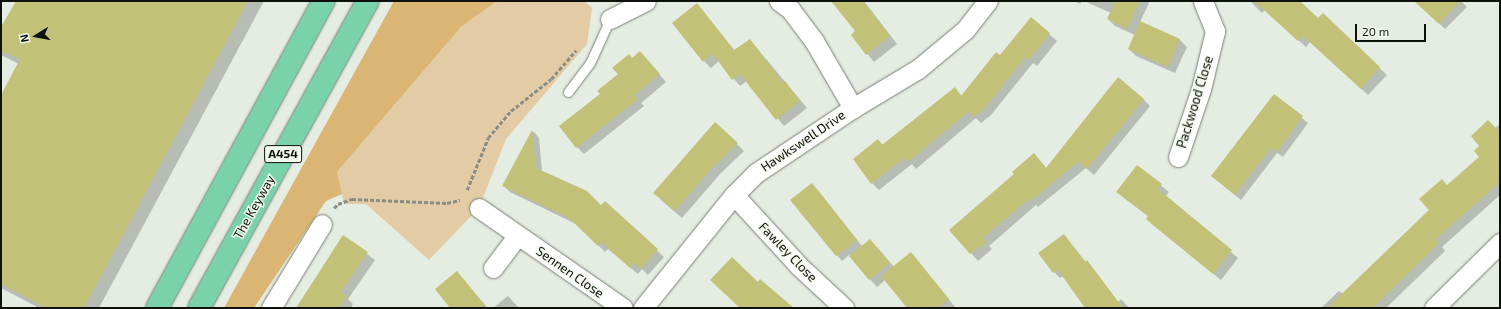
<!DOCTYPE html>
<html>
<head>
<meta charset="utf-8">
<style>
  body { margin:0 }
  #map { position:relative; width:1501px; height:309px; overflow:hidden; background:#e5ece1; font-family:"Exo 2",sans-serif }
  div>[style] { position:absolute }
  .green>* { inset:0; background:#e3cca5 }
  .forest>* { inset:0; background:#dbb574 }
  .shadow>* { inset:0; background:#0003 }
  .building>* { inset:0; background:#c2c178 }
  .path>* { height:2.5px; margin-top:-1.25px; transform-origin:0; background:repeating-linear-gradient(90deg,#888d85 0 4px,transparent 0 6px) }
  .roads { filter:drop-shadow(0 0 1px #787f74) drop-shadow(0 0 1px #787f74) }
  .service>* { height:9px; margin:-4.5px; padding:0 4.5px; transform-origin:4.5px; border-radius:4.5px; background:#fff }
  .minor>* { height:19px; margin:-9.5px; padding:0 9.5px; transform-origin:9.5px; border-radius:9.5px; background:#fff }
  .trunk>* { height:22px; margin:-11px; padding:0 11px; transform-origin:11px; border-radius:11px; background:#7ad2aa }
  span { translate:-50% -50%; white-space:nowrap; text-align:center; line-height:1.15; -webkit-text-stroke:3px #f2faee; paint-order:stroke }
  .shield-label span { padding:1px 3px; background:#f2faee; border:1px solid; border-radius:3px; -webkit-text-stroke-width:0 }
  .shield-label { font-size:12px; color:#0e100c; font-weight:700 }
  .street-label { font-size:13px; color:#0e100c }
  .frame { position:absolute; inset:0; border:2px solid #0e100c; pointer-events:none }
  .north { position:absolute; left:16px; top:16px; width:40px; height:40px; -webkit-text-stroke:3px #f2faee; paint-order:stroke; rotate:259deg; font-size:11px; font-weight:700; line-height:16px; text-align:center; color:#0e100c }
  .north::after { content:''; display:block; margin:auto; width:14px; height:18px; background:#0e100c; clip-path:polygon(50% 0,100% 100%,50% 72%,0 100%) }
  .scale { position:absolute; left:1355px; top:24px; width:71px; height:18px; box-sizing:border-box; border:2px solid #0e100c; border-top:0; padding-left:5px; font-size:12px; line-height:14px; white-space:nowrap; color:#0e100c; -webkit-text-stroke:3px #f2faee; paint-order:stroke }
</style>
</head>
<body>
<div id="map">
  <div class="green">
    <i style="clip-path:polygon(497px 1px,584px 1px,592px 8px,587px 44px,506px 139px,479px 208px,429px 260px,366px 204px,344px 204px,337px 172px,461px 27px)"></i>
  </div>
  <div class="forest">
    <i style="clip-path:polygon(394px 1px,497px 1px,461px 27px,337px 172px,342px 194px,326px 201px,254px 308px,224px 308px)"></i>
  </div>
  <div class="shadow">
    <i style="clip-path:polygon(17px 1px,264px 1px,99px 308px,39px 308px,1px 288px,1px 97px,19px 64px,1px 55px,1px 29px)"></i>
    <i style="clip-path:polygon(832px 1px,864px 1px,897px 44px,874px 62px,852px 35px,857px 32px)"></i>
    <i style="clip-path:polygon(1073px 1px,1082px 1px,1080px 4px)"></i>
    <i style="clip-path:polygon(1084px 1px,1147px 1px,1149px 3px,1140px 22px,1180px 40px,1187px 47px,1175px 73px,1136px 56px,1129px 49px,1135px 35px,1115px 26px,1108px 19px,1111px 13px)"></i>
    <i style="clip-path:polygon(1250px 1px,1298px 1px,1319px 19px,1323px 15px,1387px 75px,1368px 95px,1310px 42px,1306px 47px,1265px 10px,1262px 13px)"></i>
    <i style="clip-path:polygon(1416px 1px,1461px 1px,1467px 7px,1445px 29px)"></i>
    <i style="clip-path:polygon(697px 4px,735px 51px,750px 40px,807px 108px,784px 126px,747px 81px,740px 86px,719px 61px,711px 68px,704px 61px)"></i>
    <i style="clip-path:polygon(1031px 18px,1057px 41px,1037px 66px,1033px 63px,991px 115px,981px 123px,976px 118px,916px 169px,912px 164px,879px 190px,872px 183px,878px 140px,883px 145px,955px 89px,962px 96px,1000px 56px)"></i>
    <i style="clip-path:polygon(633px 59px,647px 60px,666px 82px,641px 103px,644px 106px,584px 154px,577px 147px,601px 94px)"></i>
    <i style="clip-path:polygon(1274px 96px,1308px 123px,1283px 157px,1277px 153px,1241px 200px,1212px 176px)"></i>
    <i style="clip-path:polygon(1143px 99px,1150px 106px,1094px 175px,1086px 168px,1038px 207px,1036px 205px,989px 246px,992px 249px,978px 261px,951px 230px,1016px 174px,1034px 154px,1047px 169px)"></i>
    <i style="clip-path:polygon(715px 123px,744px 151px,720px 174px,682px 218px,661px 200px)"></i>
    <i style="clip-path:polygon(1500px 124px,1500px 195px,1442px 247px,1445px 251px,1386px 308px,1321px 308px,1339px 291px,1343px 294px,1430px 210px,1447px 186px,1481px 157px,1495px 128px)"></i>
    <i style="clip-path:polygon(533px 131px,539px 138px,542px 172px,601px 206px,605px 202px,664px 257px,648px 275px,642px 269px,638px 274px,608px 249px,605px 252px,578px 225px,510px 192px,503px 185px)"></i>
    <i style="clip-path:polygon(1137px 166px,1169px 192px,1166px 196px,1238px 258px,1221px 280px,1154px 226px,1147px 219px,1149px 217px,1117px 192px)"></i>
    <i style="clip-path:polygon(817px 189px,862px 246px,877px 247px,894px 267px,911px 254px,955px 307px,908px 308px,885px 280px,877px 287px,849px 255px,842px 261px,791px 200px)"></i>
    <i style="clip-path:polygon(1064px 235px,1118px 302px,1121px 299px,1129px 308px,1087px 308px,1063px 276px,1060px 278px,1054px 272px)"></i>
    <i style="clip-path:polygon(343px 236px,375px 260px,348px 299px,353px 304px,351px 308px,297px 308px)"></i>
    <i style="clip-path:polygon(457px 272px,486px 306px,484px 308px,452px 308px)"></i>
    <i style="clip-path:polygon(508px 296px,519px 308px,493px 308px)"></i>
  </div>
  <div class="building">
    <i style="clip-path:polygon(16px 1px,248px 1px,84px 308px,47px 308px,1px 284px,1px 95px,20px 59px,1px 51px,1px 27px)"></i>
    <i style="clip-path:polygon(831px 1px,863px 1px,890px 36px,866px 55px,851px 35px,855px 31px)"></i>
    <i style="clip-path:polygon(1116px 1px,1140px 1px,1127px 29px,1107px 19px)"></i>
    <i style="clip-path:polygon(1254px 1px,1300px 1px,1318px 18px,1323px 13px,1380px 67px,1361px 89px,1303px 36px,1298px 41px)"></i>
    <i style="clip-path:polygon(1414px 1px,1460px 1px,1439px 24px)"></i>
    <i style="clip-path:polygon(697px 3px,734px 50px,750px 39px,783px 83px,785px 81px,800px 101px,776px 120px,740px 74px,732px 80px,713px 54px,703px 62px,672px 23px)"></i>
    <i style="clip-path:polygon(1031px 17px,1050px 33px,1029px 60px,1025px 57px,985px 108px,974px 117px,969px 111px,908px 162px,905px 158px,871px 184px,853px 159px,878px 139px,882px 145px,955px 87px,961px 96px,996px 52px,1000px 55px)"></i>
    <i style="clip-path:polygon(1140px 21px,1180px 39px,1168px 67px,1128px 49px)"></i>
    <i style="clip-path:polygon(640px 51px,660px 74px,635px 95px,638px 99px,576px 148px,559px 126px,600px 94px,597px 91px,618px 74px,612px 68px,629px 54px,632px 58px)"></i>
    <i style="clip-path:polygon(1118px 77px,1144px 99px,1087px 169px,1078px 162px,1031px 201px,1029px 199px,983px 238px,986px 242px,970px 254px,949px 230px,1014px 174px,1012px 172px,1034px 153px,1046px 168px)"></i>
    <i style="clip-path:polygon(1274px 94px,1303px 116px,1277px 152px,1271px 148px,1235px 195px,1211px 176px)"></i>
    <i style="clip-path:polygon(1488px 120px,1498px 130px,1500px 128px,1500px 182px,1436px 239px,1439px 243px,1373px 308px,1327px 308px,1429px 210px,1419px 199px,1442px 179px,1447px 185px,1479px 157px,1474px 151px,1479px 146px,1471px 136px)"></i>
    <i style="clip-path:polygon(715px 122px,738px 143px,713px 167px,675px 211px,653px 193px)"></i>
    <i style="clip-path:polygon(532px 130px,536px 168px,587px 191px,601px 205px,605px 201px,658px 249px,641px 269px,634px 263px,630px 268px,601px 242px,598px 246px,569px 218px,502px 186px)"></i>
    <i style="clip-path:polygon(1137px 165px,1162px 184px,1158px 189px,1232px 250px,1213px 274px,1146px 219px,1148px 216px,1116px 192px)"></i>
    <i style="clip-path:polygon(812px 183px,857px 240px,836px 256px,790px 200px)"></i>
    <i style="clip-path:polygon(1064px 234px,1085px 262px,1087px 260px,1123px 308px,1085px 308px,1058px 270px,1053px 273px,1038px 253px)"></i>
    <i style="clip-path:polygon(343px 235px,368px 252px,341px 292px,347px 296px,339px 308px,296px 308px)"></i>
    <i style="clip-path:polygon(870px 239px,890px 263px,869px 280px,849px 256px)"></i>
    <i style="clip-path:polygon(911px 252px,949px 299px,938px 308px,907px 308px,881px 276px)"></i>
    <i style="clip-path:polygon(732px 257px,758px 282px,760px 279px,794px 308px,740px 308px,710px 280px)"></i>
    <i style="clip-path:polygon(457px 271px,487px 308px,450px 308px,435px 289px)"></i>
  </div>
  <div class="path">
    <i style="left:467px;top:190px;width:56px;rotate:-68deg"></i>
    <i style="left:488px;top:138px;width:35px;rotate:-50deg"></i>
    <i style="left:511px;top:111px;width:51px;rotate:-38.7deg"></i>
    <i style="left:551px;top:79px;width:38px;rotate:-49deg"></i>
    <i style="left:334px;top:208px;width:6px;rotate:-45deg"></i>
    <i style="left:338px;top:204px;width:15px;rotate:-20deg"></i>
    <i style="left:352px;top:199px;width:95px;rotate:2.4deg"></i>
    <i style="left:447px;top:203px;width:13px;rotate:-13deg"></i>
  </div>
  <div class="roads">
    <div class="service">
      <i style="left:568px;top:92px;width:36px;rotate:-53deg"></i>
      <i style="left:590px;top:63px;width:48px;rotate:-65.6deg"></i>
    </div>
    <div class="minor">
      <i style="left:779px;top:1px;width:14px;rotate:36deg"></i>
      <i style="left:790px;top:9px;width:40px;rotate:53deg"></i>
      <i style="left:814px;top:41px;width:78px;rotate:59.8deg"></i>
      <i style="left:610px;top:19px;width:40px;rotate:-26.6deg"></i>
      <i style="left:1178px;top:157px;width:72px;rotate:-71.3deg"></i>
      <i style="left:1201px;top:89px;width:60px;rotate:-76.4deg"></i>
      <i style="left:1215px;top:31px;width:32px;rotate:-112deg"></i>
      <i style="left:734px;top:195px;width:96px;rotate:47.5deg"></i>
      <i style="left:799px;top:266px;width:62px;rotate:43deg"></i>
      <i style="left:479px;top:208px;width:175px;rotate:34.8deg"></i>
      <i style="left:493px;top:268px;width:41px;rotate:-52.9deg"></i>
      <i style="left:271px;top:308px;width:98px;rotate:-58.7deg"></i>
      <i style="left:643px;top:308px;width:145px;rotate:-51.2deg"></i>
      <i style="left:734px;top:195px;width:31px;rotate:-45deg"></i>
      <i style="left:756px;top:173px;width:117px;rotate:-33.8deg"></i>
      <i style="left:853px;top:108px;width:76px;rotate:-31deg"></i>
      <i style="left:918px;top:69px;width:61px;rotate:-39.7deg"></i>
      <i style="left:965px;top:30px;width:37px;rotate:-52deg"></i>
      <i style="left:1434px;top:308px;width:93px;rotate:-44.6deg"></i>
    </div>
    <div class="trunk">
      <i style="left:157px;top:308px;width:349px;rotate:-61.5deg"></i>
      <i style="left:199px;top:308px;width:350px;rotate:-61.2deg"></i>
    </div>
  </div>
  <div class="shield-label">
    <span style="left:283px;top:154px">A454</span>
  </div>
  <div class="street-label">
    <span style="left:1195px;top:102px;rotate:-73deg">Packwood Close</span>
    <span style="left:803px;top:141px;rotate:-34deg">Hawkswell Drive</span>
    <span style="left:254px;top:207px;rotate:-61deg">The Keyway</span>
    <span style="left:788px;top:252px;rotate:46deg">Fawley Close</span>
    <span style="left:570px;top:272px;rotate:35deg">Sennen Close</span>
  </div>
  <div class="frame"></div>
  <div class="north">N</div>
  <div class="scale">20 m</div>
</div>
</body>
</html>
